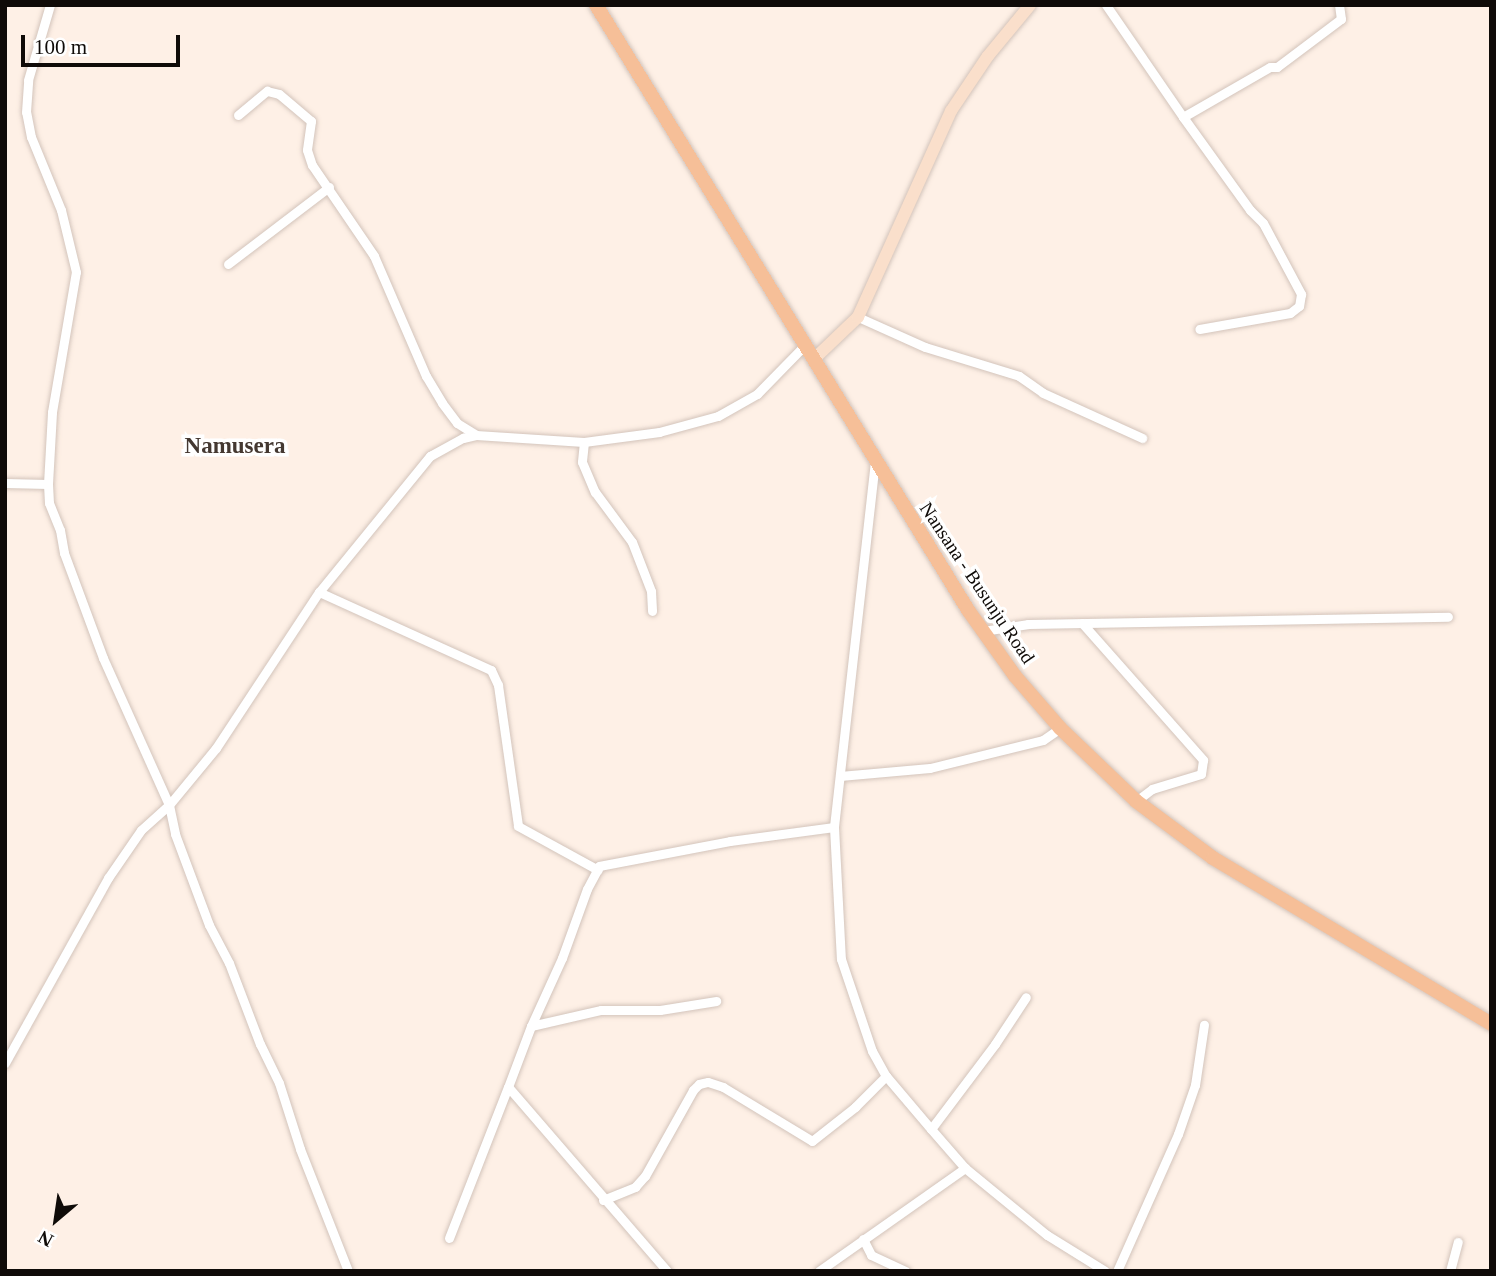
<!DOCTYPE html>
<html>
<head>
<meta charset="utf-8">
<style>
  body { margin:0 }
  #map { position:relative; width:1496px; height:1276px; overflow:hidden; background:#fef0e6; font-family:"Times New Roman",serif }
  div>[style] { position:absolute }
  .roads { filter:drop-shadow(0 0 2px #d3c4bb) drop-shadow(0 0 2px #d3c4bb) }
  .street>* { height:9px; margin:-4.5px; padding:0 4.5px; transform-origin:4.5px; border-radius:4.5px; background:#fff }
  .secondary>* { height:12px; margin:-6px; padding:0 6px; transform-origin:6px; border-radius:6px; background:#fadfcb }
  .primary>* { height:14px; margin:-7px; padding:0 7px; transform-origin:7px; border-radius:7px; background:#f6bf98 }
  span { translate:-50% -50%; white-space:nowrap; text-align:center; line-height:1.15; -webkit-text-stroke:7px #fff; paint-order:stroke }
  .street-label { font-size:19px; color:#0f0b08 }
  .quarter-label { font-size:23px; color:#443831; font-weight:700 }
  .frame { position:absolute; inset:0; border:7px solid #0f0b08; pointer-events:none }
  .north { position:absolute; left:21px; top:1185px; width:70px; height:70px; -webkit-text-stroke:5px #fff; paint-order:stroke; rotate:209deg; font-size:19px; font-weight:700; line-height:28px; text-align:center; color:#0f0b08 }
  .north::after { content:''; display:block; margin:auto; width:24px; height:32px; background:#0f0b08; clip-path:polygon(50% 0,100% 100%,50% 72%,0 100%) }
  .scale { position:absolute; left:21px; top:35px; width:159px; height:32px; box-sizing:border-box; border:4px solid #0f0b08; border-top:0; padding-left:9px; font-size:21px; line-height:24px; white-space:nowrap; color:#0f0b08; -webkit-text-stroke:5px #fff; paint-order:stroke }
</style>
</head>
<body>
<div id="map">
  <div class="roads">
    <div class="street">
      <i style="left:1106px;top:5px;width:136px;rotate:55.5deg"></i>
      <i style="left:1183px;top:117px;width:115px;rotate:54.2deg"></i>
      <i style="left:1250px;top:210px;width:18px;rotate:45deg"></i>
      <i style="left:1263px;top:223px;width:81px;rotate:61.8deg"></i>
      <i style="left:1301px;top:294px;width:12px;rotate:99deg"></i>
      <i style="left:1299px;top:306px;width:11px;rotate:142deg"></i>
      <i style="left:1290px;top:313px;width:92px;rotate:170deg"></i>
      <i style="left:238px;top:115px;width:38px;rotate:-40deg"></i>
      <i style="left:267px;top:91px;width:12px;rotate:14deg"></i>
      <i style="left:279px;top:94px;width:42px;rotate:40.2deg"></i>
      <i style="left:311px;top:121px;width:29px;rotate:98deg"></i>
      <i style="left:307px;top:150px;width:16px;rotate:72deg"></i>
      <i style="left:312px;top:165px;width:110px;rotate:55.7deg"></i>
      <i style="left:374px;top:256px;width:131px;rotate:66.6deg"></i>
      <i style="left:426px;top:376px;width:31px;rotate:59deg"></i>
      <i style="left:442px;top:403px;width:25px;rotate:53deg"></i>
      <i style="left:457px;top:423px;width:22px;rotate:32deg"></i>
      <i style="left:1183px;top:117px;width:100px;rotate:-29.9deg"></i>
      <i style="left:1270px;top:67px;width:7px"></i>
      <i style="left:1277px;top:67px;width:80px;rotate:-36.9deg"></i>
      <i style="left:1341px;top:19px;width:14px;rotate:-98deg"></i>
      <i style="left:228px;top:264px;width:127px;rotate:-37.3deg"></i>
      <i style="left:858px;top:317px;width:73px;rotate:24.1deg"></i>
      <i style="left:925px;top:347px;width:98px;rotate:17.1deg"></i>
      <i style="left:1019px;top:376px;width:29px;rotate:35deg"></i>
      <i style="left:1043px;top:393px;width:109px;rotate:24.4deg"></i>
      <i style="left:584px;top:442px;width:20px;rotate:96deg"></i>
      <i style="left:582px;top:462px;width:33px;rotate:67deg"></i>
      <i style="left:595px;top:492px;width:62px;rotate:53.5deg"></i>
      <i style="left:632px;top:542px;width:53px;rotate:68.8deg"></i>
      <i style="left:651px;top:591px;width:20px;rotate:87deg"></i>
      <i style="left:875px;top:461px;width:368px;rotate:96.4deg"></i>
      <i style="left:834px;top:827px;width:132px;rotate:87deg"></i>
      <i style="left:841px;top:959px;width:97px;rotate:71.4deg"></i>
      <i style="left:872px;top:1051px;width:29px;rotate:61deg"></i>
      <i style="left:886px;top:1076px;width:70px;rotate:49.7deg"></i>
      <i style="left:931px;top:1129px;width:52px;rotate:48.9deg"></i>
      <i style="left:965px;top:1168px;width:106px;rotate:39.3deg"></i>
      <i style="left:1047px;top:1235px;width:68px;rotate:31.8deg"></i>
      <i style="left:5px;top:483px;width:43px;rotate:1.3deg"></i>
      <i style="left:48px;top:484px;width:19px;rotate:87deg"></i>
      <i style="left:49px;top:503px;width:29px;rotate:68deg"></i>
      <i style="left:60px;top:530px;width:23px;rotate:80deg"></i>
      <i style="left:64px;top:553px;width:112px;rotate:69.6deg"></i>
      <i style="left:103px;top:658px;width:161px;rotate:65.8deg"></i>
      <i style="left:169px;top:805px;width:30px;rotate:78deg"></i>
      <i style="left:175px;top:834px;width:97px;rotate:69.5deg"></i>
      <i style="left:209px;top:925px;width:43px;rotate:62.2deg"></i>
      <i style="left:229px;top:963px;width:87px;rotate:69.1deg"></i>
      <i style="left:260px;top:1044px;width:43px;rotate:64deg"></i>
      <i style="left:279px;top:1083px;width:69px;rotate:72.3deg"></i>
      <i style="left:300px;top:1149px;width:131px;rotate:68.5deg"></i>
      <i style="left:48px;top:484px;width:72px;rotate:-86.8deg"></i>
      <i style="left:52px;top:412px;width:142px;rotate:-80.3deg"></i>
      <i style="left:76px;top:272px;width:64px;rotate:-103.6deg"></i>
      <i style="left:61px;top:210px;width:79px;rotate:-112.3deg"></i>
      <i style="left:31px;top:137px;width:25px;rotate:-101deg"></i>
      <i style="left:26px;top:112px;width:32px;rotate:-86deg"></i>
      <i style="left:28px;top:80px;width:78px;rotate:-73.7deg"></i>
      <i style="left:319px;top:592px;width:189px;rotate:24.4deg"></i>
      <i style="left:491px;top:670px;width:17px;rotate:65deg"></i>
      <i style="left:498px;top:685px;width:142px;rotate:81.9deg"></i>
      <i style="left:518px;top:826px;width:91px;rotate:28.8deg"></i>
      <i style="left:1082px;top:623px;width:183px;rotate:48.5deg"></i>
      <i style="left:1203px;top:760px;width:14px;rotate:98deg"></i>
      <i style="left:1201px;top:774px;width:51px;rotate:163deg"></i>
      <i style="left:1152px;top:789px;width:20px;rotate:143deg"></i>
      <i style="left:983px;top:631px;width:46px;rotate:-8.8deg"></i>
      <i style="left:1028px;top:624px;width:420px;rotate:-1deg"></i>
      <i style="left:840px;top:776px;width:90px;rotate:-5.1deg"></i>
      <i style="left:930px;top:768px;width:116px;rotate:-13.9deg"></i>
      <i style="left:1043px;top:740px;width:21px;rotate:-35deg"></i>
      <i style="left:531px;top:1026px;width:72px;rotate:-12.9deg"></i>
      <i style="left:601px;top:1010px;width:59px"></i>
      <i style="left:660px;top:1010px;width:57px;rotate:-9.1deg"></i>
      <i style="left:5px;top:1063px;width:212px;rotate:-60.9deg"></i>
      <i style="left:108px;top:878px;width:58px;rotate:-55.5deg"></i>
      <i style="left:141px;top:830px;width:38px;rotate:-42deg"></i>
      <i style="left:169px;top:805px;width:74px;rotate:-50.5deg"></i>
      <i style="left:216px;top:748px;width:187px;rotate:-56.6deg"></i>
      <i style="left:319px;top:592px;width:176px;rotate:-50.8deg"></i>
      <i style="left:430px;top:456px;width:38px;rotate:-29deg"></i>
      <i style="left:463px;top:438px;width:13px;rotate:-13deg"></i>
      <i style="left:476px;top:435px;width:108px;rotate:3.7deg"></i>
      <i style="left:584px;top:442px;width:76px;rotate:-7.6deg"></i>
      <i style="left:659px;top:432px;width:61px;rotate:-15.2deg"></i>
      <i style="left:718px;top:416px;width:45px;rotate:-29.4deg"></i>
      <i style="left:757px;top:394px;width:69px;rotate:-45.6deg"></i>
      <i style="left:931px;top:1129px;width:106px;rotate:-53deg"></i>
      <i style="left:995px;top:1044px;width:56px;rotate:-56.6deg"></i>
      <i style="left:603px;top:1200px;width:35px;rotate:-22deg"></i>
      <i style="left:635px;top:1187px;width:15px;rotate:-48deg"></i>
      <i style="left:645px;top:1176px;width:98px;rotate:-60.8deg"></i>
      <i style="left:693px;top:1090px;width:8px;rotate:-45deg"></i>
      <i style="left:699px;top:1084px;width:9px;rotate:-13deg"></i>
      <i style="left:708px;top:1082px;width:16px;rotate:18deg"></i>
      <i style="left:723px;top:1087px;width:104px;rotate:31.2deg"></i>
      <i style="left:812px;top:1141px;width:55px;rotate:-38.3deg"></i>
      <i style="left:855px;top:1107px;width:44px;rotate:-45deg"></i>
      <i style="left:449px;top:1238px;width:162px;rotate:-68.7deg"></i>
      <i style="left:863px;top:1239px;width:18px;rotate:63deg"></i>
      <i style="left:871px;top:1255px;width:38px;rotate:25deg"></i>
      <i style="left:667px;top:1271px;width:243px;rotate:-130.8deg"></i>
      <i style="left:508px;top:1087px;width:65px;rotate:-69.3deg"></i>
      <i style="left:531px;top:1026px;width:75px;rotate:-65.5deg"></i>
      <i style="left:562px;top:958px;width:73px;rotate:-70.1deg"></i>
      <i style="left:587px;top:889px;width:26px;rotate:-62deg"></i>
      <i style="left:599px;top:866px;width:133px;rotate:-10.8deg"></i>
      <i style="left:730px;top:841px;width:105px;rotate:-7.7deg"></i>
      <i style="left:819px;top:1271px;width:179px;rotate:-35.2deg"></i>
      <i style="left:1117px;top:1271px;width:150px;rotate:-66deg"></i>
      <i style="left:1178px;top:1134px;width:52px;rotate:-70.9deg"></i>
      <i style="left:1195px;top:1085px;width:61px;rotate:-81.5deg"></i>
      <i style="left:1450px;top:1271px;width:30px;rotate:-75deg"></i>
    </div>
    <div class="secondary">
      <i style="left:814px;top:359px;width:61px;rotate:-43.7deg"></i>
      <i style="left:858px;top:317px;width:226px;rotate:-65.7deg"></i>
      <i style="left:951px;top:111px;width:66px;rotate:-56.1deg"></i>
      <i style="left:988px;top:56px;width:66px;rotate:-50.5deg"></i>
    </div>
    <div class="primary">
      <i style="left:596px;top:5px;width:710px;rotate:58.41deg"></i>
      <i style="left:968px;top:610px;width:81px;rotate:54.5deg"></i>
      <i style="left:1015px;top:676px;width:69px;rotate:49.1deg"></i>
      <i style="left:1060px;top:728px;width:105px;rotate:43.8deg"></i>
      <i style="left:1136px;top:801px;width:96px;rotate:36.5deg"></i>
      <i style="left:1213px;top:858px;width:324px;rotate:30.8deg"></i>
    </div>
  </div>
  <div class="street-label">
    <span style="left:977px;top:583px;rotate:56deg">Nansana - Busunju Road</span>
  </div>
  <div class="quarter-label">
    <span style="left:235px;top:446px">Namusera</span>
  </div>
  <div class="frame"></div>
  <div class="north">N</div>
  <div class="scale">100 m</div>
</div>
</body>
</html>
